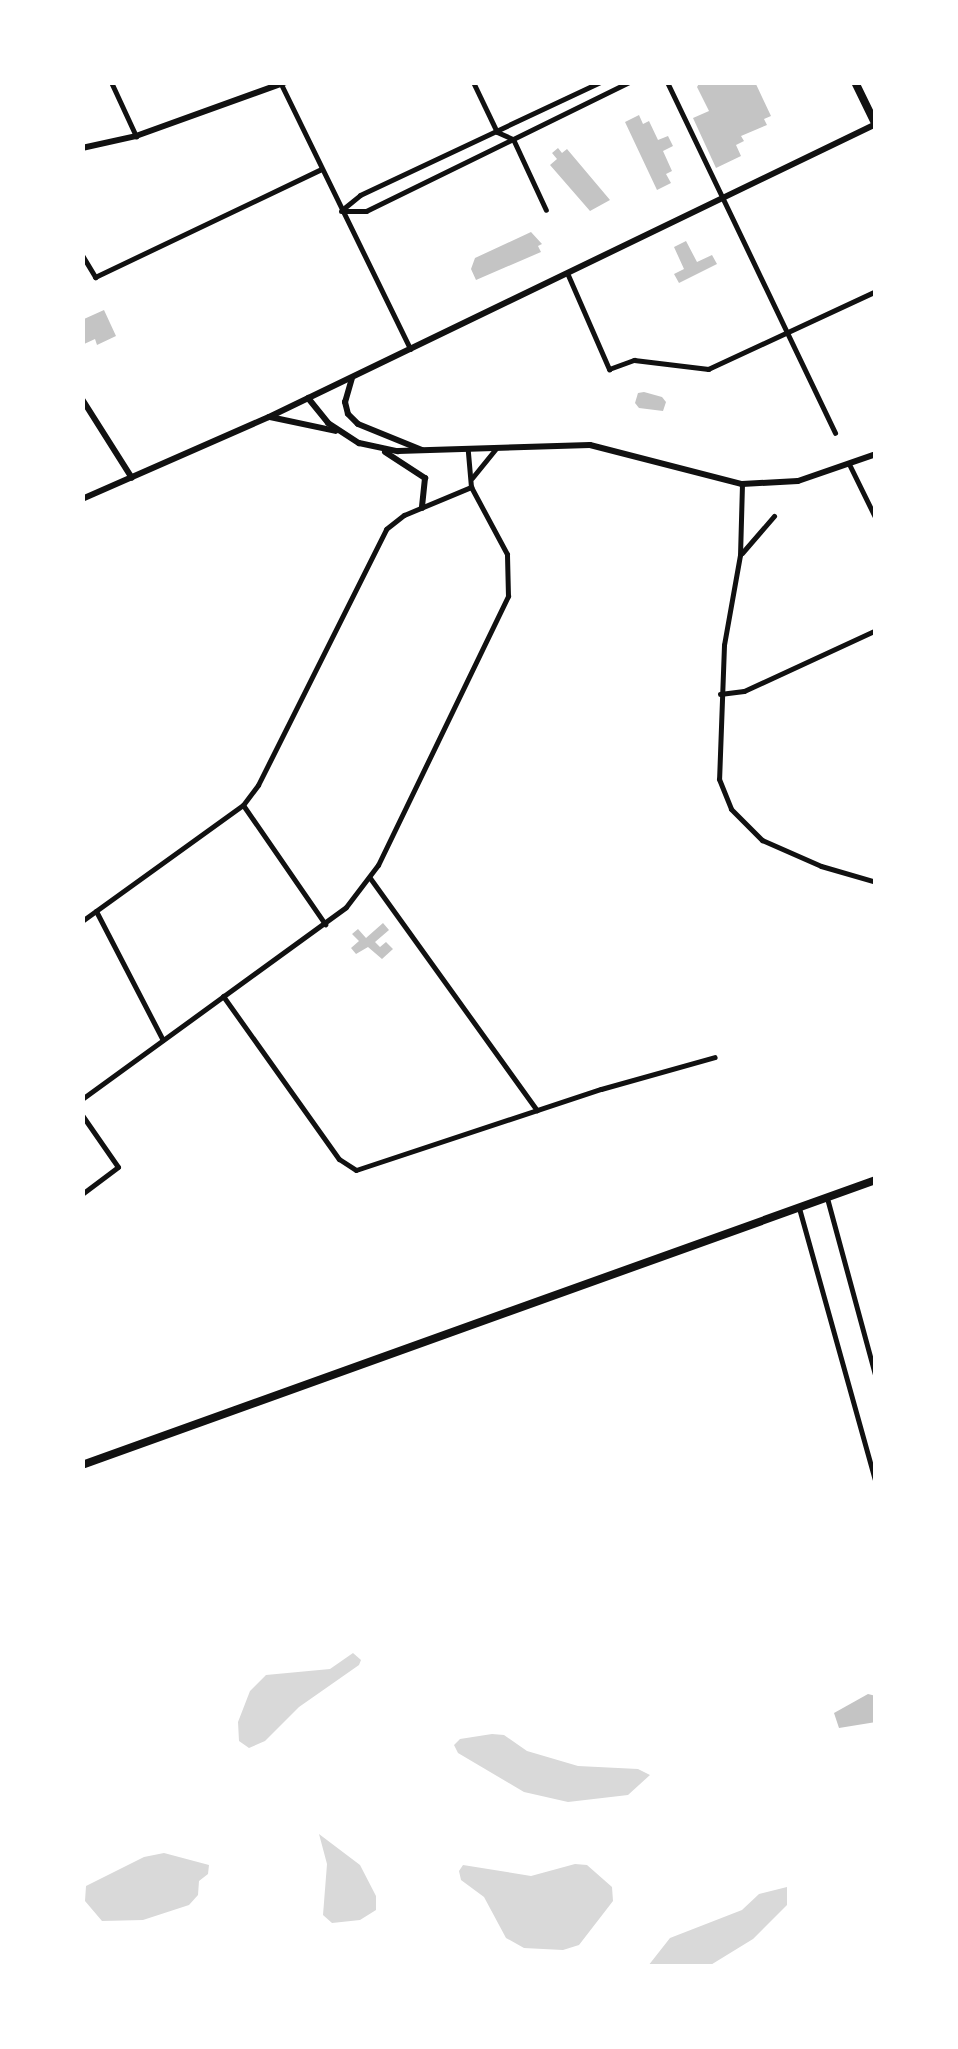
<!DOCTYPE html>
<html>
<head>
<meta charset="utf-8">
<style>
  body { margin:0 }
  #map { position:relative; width:958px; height:2049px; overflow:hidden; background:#fff; font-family:Poppins,sans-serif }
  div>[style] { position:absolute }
  .water>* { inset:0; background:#d9d9d9 }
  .building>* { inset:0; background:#c4c4c4 }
  .minor>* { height:5px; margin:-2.5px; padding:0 2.5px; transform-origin:2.5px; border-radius:2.5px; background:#111 }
  .tertiary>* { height:6px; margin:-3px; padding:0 3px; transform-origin:3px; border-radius:3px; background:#111 }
  .secondary>* { height:8px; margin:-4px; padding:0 4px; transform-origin:4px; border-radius:4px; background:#111 }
  .primary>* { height:8px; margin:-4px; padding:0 4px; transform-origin:4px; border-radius:4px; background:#111 }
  span { translate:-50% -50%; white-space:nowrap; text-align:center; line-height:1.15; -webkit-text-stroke:10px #fff; paint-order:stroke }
  .frame { position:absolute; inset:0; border:85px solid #fff; pointer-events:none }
</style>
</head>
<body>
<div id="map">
  <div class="water">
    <i style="clip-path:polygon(353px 1653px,361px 1660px,359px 1665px,299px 1707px,265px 1741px,249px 1748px,239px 1741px,238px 1722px,250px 1691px,266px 1675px,330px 1669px)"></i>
    <i style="clip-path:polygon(492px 1734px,504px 1735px,527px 1751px,578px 1766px,638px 1769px,650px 1775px,628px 1795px,568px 1802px,524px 1792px,458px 1753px,454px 1745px,460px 1739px)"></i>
    <i style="clip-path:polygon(319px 1834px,360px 1865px,376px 1896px,376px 1910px,360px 1920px,332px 1923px,323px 1915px,327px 1864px)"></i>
    <i style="clip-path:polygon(164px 1853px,209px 1865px,208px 1874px,199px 1881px,198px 1895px,189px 1905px,143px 1920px,102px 1921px,85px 1901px,86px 1886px,144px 1857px)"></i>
    <i style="clip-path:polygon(575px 1864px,587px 1865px,612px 1887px,613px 1901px,579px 1945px,563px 1950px,524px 1948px,506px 1938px,484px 1897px,461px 1880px,459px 1871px,463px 1865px,531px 1876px)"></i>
    <i style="clip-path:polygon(787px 1887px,787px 1905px,753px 1939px,709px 1966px,648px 1966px,670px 1938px,742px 1910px,759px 1894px)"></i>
  </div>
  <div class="building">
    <i style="clip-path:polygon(700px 82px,755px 82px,771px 116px,764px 119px,767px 125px,741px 136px,744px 141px,736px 145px,741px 156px,716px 168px,693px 118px,709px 111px,697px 87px)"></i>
    <i style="clip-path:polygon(639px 115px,643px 124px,649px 121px,658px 140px,668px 136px,673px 146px,663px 151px,672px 171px,666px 174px,671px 183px,657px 190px,625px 122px)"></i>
    <i style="clip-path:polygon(558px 148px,562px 153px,567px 149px,610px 200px,590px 211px,550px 165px,557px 159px,552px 153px)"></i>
    <i style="clip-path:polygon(531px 232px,542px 244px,538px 246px,541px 252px,476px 280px,471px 269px,475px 258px)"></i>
    <i style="clip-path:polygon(686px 241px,697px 262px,712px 255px,717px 264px,679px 283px,674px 274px,684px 269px,674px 247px)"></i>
    <i style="clip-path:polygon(104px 310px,116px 336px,97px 345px,95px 339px,82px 345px,84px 319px)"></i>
    <i style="clip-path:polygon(644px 392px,662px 397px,666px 402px,663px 411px,639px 408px,635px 403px,638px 393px)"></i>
    <i style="clip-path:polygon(383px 923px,389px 930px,375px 942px,380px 947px,386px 942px,393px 949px,382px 959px,368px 947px,356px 954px,351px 948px,359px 941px,352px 934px,358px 929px,366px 938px)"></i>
    <i style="clip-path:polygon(868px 1694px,876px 1696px,876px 1722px,839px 1728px,834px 1713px)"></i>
  </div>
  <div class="minor">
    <i style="left:111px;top:82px;width:60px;rotate:65.2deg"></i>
    <i style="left:280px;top:82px;width:297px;rotate:64deg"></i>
    <i style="left:473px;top:82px;width:55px;rotate:64.4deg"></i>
    <i style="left:497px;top:132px;width:17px;rotate:24deg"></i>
    <i style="left:513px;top:139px;width:78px;rotate:65.1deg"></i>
    <i style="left:667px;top:82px;width:389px;rotate:64.4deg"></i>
    <i style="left:343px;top:209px;width:22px;rotate:-39deg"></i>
    <i style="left:360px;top:195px;width:265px;rotate:-25.2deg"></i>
    <i style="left:341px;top:211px;width:25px"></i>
    <i style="left:366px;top:211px;width:293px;rotate:-26.1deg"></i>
    <i style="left:82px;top:255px;width:26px;rotate:59deg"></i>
    <i style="left:95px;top:277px;width:250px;rotate:-25.5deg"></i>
    <i style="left:568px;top:275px;width:103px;rotate:66.4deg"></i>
    <i style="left:609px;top:369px;width:27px;rotate:-20deg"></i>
    <i style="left:634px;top:360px;width:75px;rotate:6.9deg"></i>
    <i style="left:708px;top:369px;width:185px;rotate:-24.9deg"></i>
    <i style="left:850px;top:466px;width:59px;rotate:63.9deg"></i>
    <i style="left:472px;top:478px;width:38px;rotate:-51deg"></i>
    <i style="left:742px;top:484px;width:71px;rotate:91.6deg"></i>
    <i style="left:740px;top:555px;width:91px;rotate:100.1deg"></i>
    <i style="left:724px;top:645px;width:134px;rotate:92.1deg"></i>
    <i style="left:719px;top:779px;width:32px;rotate:68deg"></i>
    <i style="left:731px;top:809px;width:44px;rotate:45deg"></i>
    <i style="left:762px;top:840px;width:64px;rotate:23.8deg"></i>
    <i style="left:821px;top:866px;width:57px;rotate:16.2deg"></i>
    <i style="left:742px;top:553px;width:49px;rotate:-49.1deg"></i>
    <i style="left:720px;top:694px;width:24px;rotate:-7deg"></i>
    <i style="left:744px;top:691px;width:145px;rotate:-24.8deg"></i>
    <i style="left:243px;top:805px;width:145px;rotate:55.4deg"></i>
    <i style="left:370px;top:878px;width:286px;rotate:54.3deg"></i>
    <i style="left:96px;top:911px;width:145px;rotate:62.6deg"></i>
    <i style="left:82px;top:921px;width:198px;rotate:-35.8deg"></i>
    <i style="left:243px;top:805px;width:25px;rotate:-53deg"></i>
    <i style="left:258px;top:785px;width:286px;rotate:-63.4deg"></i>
    <i style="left:386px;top:529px;width:23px;rotate:-38deg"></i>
    <i style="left:404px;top:515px;width:73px;rotate:-22.7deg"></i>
    <i style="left:223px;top:996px;width:200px;rotate:54.6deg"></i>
    <i style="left:339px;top:1159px;width:20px;rotate:33deg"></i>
    <i style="left:356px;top:1170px;width:258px;rotate:-18.3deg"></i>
    <i style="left:601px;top:1089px;width:118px;rotate:-15.7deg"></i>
    <i style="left:82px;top:1099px;width:326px;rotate:-36deg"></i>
    <i style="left:346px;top:907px;width:53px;rotate:-52.7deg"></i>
    <i style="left:378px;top:865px;width:299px;rotate:-64.2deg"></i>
    <i style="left:508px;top:596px;width:42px;rotate:-91.4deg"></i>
    <i style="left:507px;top:554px;width:76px;rotate:-118.2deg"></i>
    <i style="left:471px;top:487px;width:38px;rotate:-95deg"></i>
    <i style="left:82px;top:1115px;width:63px;rotate:55.3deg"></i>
    <i style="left:118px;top:1167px;width:45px;rotate:143.1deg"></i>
    <i style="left:827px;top:1198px;width:187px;rotate:74.8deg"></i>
    <i style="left:799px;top:1208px;width:287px;rotate:74.4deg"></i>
  </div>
  <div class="tertiary">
    <i style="left:82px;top:148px;width:55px;rotate:-12.5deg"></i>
    <i style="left:136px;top:136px;width:159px;rotate:-19.8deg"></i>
    <i style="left:352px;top:378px;width:25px;rotate:106deg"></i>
    <i style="left:345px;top:402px;width:12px;rotate:76deg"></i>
    <i style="left:348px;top:414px;width:14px;rotate:45deg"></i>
    <i style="left:358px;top:424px;width:69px;rotate:22.1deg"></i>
    <i style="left:308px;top:398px;width:32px;rotate:51deg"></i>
    <i style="left:328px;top:423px;width:37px;rotate:33deg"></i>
    <i style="left:359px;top:443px;width:40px;rotate:12deg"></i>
    <i style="left:398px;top:451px;width:192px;rotate:-1.8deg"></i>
    <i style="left:590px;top:445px;width:157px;rotate:14.4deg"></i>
    <i style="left:742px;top:484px;width:56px;rotate:-3.1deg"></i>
    <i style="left:798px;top:481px;width:83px;rotate:-19.1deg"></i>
    <i style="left:82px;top:399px;width:93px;rotate:57.7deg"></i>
    <i style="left:270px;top:417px;width:67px;rotate:12deg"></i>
    <i style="left:385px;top:452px;width:48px;rotate:33deg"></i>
    <i style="left:425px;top:478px;width:30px;rotate:96deg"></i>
    <i style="left:82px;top:499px;width:204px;rotate:-23.7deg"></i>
    <i style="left:269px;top:417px;width:674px;rotate:-25.77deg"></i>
  </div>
  <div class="secondary">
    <i style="left:855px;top:82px;width:48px;rotate:64deg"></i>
  </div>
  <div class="primary">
    <i style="left:82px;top:1465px;width:844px;rotate:-19.75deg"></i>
  </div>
  <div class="frame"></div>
</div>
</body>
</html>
